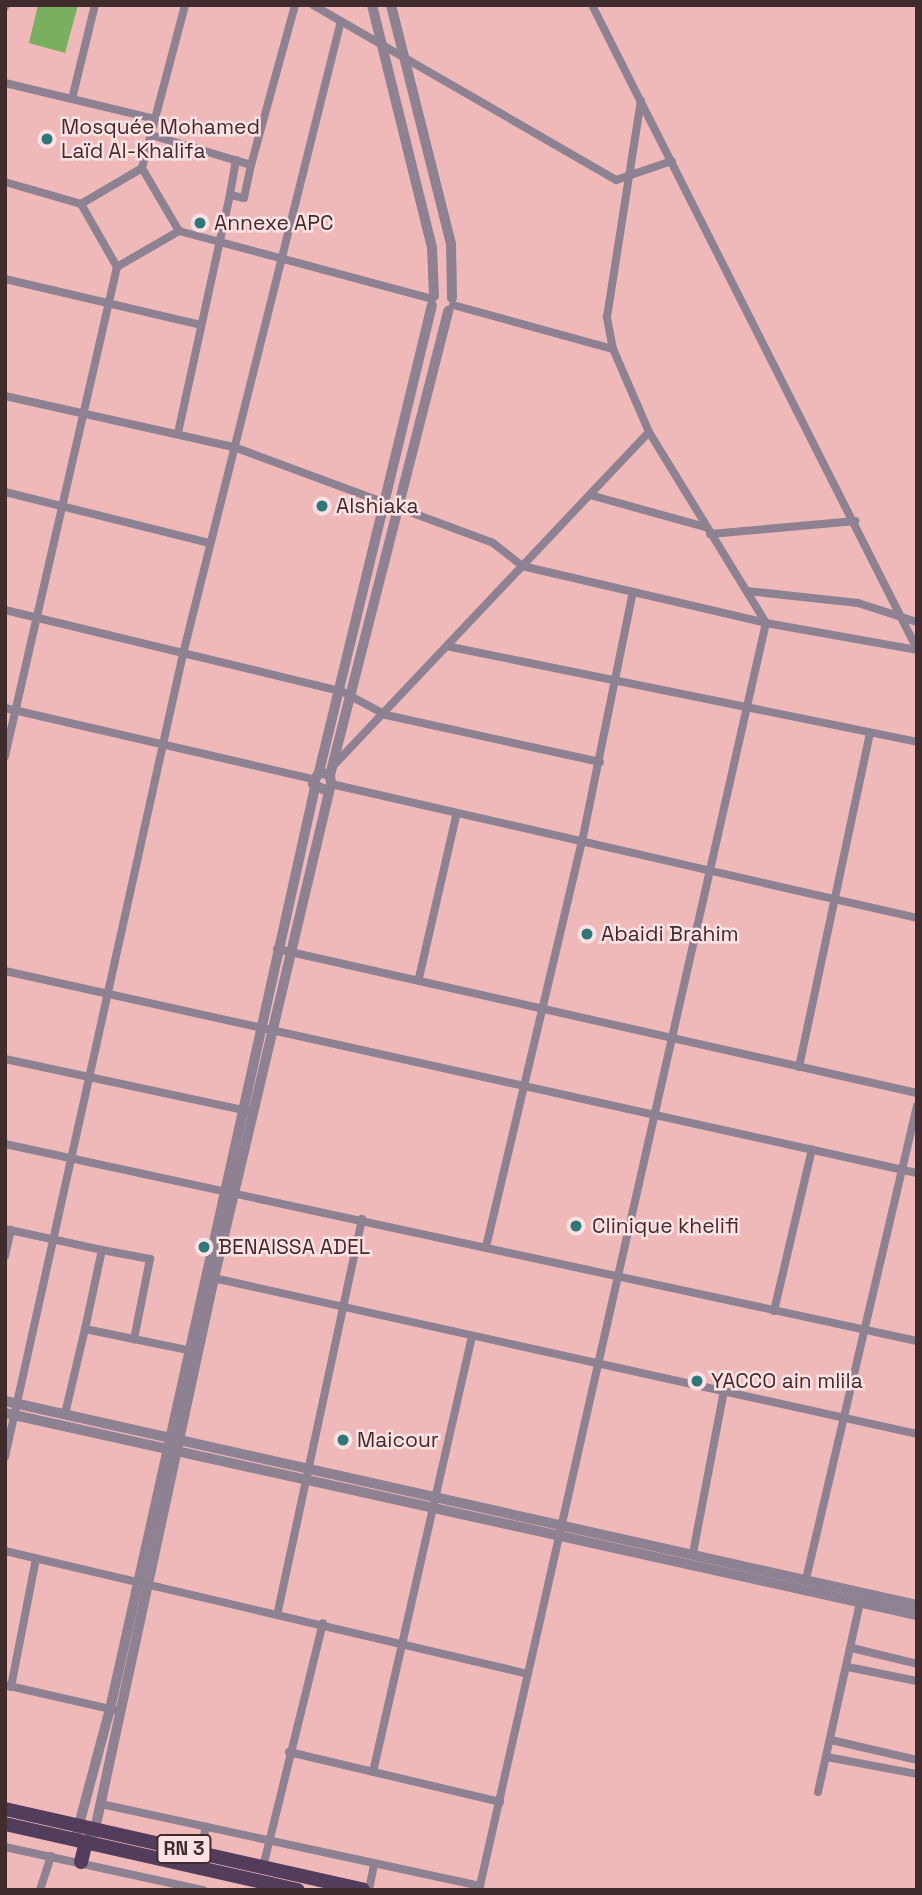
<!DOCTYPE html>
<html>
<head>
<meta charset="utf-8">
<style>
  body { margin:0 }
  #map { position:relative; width:922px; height:1895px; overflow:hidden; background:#efb9ba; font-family:"Space Grotesk",sans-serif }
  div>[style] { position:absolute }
  .green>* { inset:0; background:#78b05f }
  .minor>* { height:8px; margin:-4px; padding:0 4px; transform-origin:4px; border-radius:4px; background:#8d8192 }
  .tertiary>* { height:10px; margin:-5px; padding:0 5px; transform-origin:5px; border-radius:5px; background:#8d8192 }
  .trunk>* { height:14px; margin:-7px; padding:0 7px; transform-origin:7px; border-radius:7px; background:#533c5c }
  .dots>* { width:19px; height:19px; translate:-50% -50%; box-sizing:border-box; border:4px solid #fee1e2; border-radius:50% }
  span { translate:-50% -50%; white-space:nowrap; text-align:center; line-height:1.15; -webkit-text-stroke:5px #fee1e2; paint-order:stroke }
  .shield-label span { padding:2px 5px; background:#fee1e2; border:2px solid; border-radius:5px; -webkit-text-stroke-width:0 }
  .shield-label { font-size:19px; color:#412c2d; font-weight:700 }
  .poi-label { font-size:21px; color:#412c2d }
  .left { translate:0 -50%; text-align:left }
  .frame { position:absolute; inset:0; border:7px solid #412c2d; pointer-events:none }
</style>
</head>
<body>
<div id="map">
  <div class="green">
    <i style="clip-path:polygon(38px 5px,78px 5px,65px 53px,29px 43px)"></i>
  </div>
  <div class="minor">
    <i style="left:313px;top:5px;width:350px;rotate:30deg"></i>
    <i style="left:616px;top:180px;width:59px;rotate:-18.7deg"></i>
    <i style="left:592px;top:5px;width:721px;rotate:63.22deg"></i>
    <i style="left:5px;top:7px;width:2px;rotate:-63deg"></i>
    <i style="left:5px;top:83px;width:154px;rotate:13.5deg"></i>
    <i style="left:72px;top:99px;width:97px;rotate:-76.3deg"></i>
    <i style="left:151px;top:135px;width:104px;rotate:16.7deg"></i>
    <i style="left:251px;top:165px;width:166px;rotate:-74.6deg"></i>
    <i style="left:236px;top:160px;width:36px;rotate:100deg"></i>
    <i style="left:230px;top:195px;width:14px;rotate:12deg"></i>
    <i style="left:244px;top:198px;width:34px;rotate:-78deg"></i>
    <i style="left:142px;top:168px;width:169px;rotate:-75.2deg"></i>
    <i style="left:5px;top:182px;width:79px;rotate:16.1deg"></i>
    <i style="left:179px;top:231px;width:262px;rotate:15deg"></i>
    <i style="left:5px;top:279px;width:201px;rotate:13.2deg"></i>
    <i style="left:453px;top:305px;width:166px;rotate:15.4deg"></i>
    <i style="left:5px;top:396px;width:235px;rotate:12.6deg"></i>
    <i style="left:234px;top:447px;width:276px;rotate:20.3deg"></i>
    <i style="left:493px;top:543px;width:37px;rotate:38deg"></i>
    <i style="left:522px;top:566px;width:251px;rotate:13.1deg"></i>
    <i style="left:766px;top:623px;width:153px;rotate:10.1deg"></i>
    <i style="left:178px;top:433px;width:244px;rotate:-77.7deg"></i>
    <i style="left:5px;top:492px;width:211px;rotate:14deg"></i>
    <i style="left:590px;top:495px;width:119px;rotate:15.5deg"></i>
    <i style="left:710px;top:534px;width:146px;rotate:-5.1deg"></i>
    <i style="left:747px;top:591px;width:112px;rotate:6.2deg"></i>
    <i style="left:858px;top:603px;width:62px;rotate:17.9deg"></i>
    <i style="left:5px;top:610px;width:346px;rotate:13.6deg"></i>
    <i style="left:341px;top:691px;width:51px;rotate:28.1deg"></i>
    <i style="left:386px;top:715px;width:219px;rotate:12.4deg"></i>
    <i style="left:451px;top:647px;width:476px;rotate:11.5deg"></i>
    <i style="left:5px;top:708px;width:316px;rotate:13deg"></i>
    <i style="left:5px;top:756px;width:502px;rotate:-77.1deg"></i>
    <i style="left:117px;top:267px;width:73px;rotate:-119.7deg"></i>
    <i style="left:81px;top:204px;width:71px;rotate:-30.5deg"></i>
    <i style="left:142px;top:168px;width:73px;rotate:59.6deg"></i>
    <i style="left:179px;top:231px;width:72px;rotate:149.9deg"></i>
    <i style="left:335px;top:764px;width:457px;rotate:-46.6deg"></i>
    <i style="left:331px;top:784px;width:601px;rotate:12.88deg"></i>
    <i style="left:277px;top:949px;width:656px;rotate:12.68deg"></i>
    <i style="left:5px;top:971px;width:934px;rotate:12.49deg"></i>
    <i style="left:419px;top:978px;width:166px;rotate:-77.1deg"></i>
    <i style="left:5px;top:1059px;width:249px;rotate:12.1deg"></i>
    <i style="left:799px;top:1067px;width:341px;rotate:-78deg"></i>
    <i style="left:5px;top:1144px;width:933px;rotate:12.19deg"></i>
    <i style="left:5px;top:1229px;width:99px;rotate:12.2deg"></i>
    <i style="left:486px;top:1247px;width:421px;rotate:-76.7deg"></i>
    <i style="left:583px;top:837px;width:250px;rotate:-78.5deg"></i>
    <i style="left:5px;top:1256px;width:27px;rotate:-77deg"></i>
    <i style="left:209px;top:1277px;width:725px;rotate:12.5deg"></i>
    <i style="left:774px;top:1311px;width:166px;rotate:-76.8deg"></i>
    <i style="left:85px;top:1329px;width:81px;rotate:-77.9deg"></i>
    <i style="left:102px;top:1250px;width:49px;rotate:10.6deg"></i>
    <i style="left:150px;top:1259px;width:82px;rotate:101.3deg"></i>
    <i style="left:65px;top:1414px;width:87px;rotate:-76.8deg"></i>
    <i style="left:85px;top:1329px;width:109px;rotate:11.6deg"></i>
    <i style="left:5px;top:1457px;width:822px;rotate:-77.5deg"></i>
    <i style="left:183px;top:654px;width:652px;rotate:-75.99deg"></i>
    <i style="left:5px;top:1551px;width:537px;rotate:13.23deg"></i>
    <i style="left:693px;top:1553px;width:165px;rotate:-79.2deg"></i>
    <i style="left:806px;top:1579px;width:486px;rotate:-76.8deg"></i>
    <i style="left:278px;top:1611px;width:401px;rotate:-77.9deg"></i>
    <i style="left:852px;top:1648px;width:67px;rotate:13.8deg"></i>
    <i style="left:848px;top:1667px;width:70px;rotate:11.5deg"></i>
    <i style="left:5px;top:1685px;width:113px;rotate:12.8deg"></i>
    <i style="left:11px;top:1687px;width:131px;rotate:-79deg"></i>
    <i style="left:831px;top:1740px;width:88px;rotate:13.1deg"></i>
    <i style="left:289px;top:1752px;width:217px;rotate:13.3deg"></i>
    <i style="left:827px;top:1757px;width:92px;rotate:10.7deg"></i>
    <i style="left:373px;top:1772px;width:447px;rotate:-77.2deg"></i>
    <i style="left:818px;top:1792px;width:195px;rotate:-77.5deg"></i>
    <i style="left:101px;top:1804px;width:388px;rotate:12.2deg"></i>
    <i style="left:5px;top:1847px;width:203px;rotate:12.3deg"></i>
    <i style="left:200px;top:1853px;width:27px;rotate:-77deg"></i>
    <i style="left:263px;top:1867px;width:251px;rotate:-76.2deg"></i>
    <i style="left:40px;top:1890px;width:36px;rotate:-72deg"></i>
    <i style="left:369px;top:1890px;width:26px;rotate:-79deg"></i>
    <i style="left:479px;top:1890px;width:1299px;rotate:-77.24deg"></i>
    <i style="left:766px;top:623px;width:224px;rotate:-121.5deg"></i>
    <i style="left:649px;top:432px;width:90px;rotate:-113.4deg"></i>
    <i style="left:613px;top:349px;width:33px;rotate:-101deg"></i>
    <i style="left:607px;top:317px;width:219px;rotate:-81.1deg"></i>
  </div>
  <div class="tertiary">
    <i style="left:372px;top:5px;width:250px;rotate:76.1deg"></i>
    <i style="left:432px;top:248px;width:48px;rotate:87.6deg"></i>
    <i style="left:391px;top:5px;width:246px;rotate:75.9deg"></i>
    <i style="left:451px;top:244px;width:54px;rotate:88.9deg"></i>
    <i style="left:319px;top:772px;width:480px;rotate:-76.4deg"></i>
    <i style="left:330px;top:775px;width:479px;rotate:-75.7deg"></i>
    <i style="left:5px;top:1401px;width:935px;rotate:12.61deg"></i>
    <i style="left:5px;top:1413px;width:934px;rotate:12.49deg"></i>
    <i style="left:77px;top:1832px;width:127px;rotate:-75deg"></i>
    <i style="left:110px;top:1709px;width:945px;rotate:-77.46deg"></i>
    <i style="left:94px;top:1834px;width:569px;rotate:-77.82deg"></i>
    <i style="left:214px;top:1278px;width:508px;rotate:-76.68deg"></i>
    <i style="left:331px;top:784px;width:9px;rotate:-96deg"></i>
    <i style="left:330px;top:775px;width:11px;rotate:-165deg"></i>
    <i style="left:319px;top:772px;width:13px;rotate:117deg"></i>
    <i style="left:313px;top:784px;width:13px;rotate:27deg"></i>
  </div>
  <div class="trunk">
    <i style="left:5px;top:1809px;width:367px;rotate:12.7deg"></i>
    <i style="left:5px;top:1824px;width:300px;rotate:12.7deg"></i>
    <i style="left:81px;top:1862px;width:21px;rotate:-76deg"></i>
  </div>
  <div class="dots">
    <i style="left:47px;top:139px;background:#2e7879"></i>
    <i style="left:200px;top:223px;background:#2e7879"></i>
    <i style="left:322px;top:506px;background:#2e7879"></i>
    <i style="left:587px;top:934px;background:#2e7879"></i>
    <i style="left:576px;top:1226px;background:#2e7879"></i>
    <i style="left:204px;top:1247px;background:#2e7879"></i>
    <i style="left:697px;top:1381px;background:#2e7879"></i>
    <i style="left:343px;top:1440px;background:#2e7879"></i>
  </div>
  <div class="shield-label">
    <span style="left:184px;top:1849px">RN 3</span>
  </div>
  <div class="poi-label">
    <span class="left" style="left:61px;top:139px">Mosquée Mohamed<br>Laïd Al-Khalifa</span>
    <span class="left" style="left:214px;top:223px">Annexe APC</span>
    <span class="left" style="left:336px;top:506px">Alshiaka</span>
    <span class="left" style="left:601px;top:934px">Abaidi Brahim</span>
    <span class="left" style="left:592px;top:1226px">Clinique khelifi</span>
    <span class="left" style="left:218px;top:1247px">BENAISSA ADEL</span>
    <span class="left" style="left:711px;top:1381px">YACCO ain mlila</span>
    <span class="left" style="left:357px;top:1440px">Maicour</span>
  </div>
  <div class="frame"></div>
</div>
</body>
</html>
